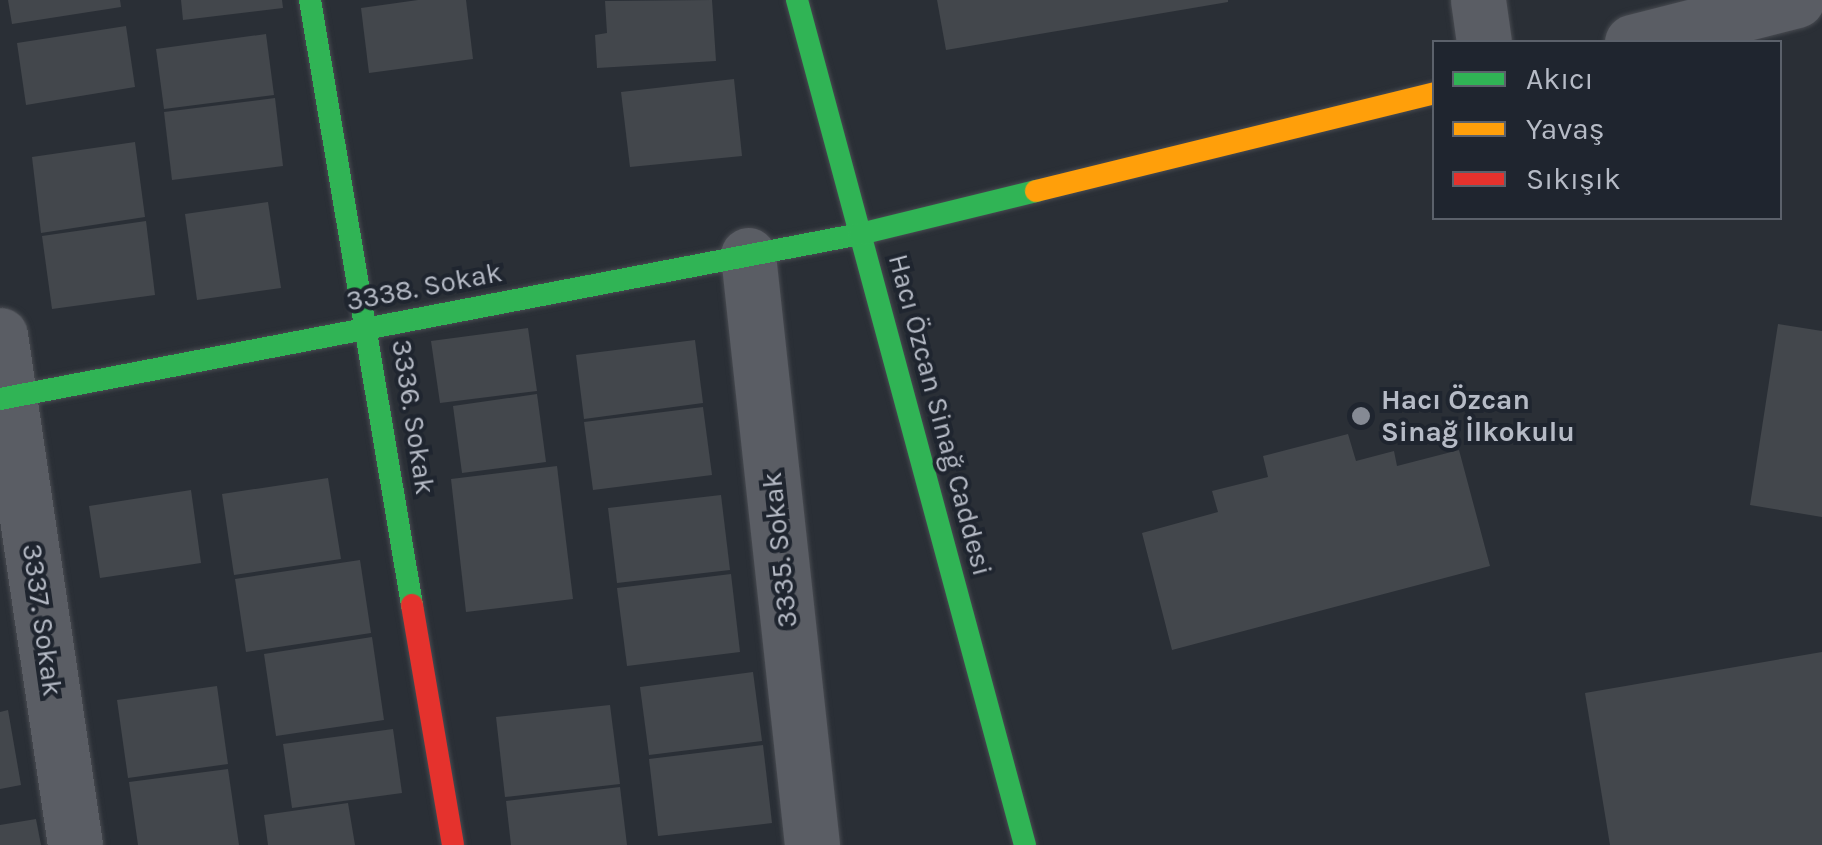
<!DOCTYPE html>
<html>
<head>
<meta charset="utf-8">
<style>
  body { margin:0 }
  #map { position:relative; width:1822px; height:845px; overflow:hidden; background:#2a2f36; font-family:Karla,sans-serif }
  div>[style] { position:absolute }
  .building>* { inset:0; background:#43474c }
  .roads { filter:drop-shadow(0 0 2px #484b51) drop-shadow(0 0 2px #484b51) }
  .street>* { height:55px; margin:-27.5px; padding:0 27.5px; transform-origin:27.5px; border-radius:27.5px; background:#5a5d64 }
  .fast>* { height:22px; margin:-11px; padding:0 11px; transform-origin:11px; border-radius:11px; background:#30b455 }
  .slow>* { height:22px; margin:-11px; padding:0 11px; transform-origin:11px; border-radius:11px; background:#ff9f0a }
  .jam>* { height:22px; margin:-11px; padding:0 11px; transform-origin:11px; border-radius:11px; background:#e5322d }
  .dots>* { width:28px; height:28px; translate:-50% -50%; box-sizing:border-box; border:5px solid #1f252f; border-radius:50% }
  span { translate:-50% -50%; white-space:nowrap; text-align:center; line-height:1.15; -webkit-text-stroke:8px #1f252f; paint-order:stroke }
  .street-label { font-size:28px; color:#b6bbc6 }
  .poi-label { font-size:28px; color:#b6bbc6; font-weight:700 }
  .left { translate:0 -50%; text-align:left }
  .legend { position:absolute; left:1432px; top:40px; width:350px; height:180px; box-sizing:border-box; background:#1f252f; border:2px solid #5b616b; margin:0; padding:12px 18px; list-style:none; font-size:30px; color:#b6bbc6 }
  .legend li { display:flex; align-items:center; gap:20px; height:50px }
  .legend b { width:50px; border:2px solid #5b616b }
</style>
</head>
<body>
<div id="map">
  <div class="building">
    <i style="clip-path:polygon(8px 0,120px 0,121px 7px,12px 24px)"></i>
    <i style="clip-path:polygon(181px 0,282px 0,283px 8px,183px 20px)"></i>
    <i style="clip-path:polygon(418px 0,466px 0,473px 59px,369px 73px,361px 8px)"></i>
    <i style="clip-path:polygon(712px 0,716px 61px,597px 68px,595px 35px,607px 33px,605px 1px)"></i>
    <i style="clip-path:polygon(937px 0,1228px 0,1228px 2px,946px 50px)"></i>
    <i style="clip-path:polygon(126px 26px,135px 87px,26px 105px,17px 43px)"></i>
    <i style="clip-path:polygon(266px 34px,274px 95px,164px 109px,156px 49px)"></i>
    <i style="clip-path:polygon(734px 79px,742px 156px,630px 167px,621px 92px)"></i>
    <i style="clip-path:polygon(275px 98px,283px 166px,172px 180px,164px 112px)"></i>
    <i style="clip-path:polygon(135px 142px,145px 217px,41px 233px,32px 157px)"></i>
    <i style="clip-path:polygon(268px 202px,281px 288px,197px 300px,185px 214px)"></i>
    <i style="clip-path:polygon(146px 221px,155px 295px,52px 309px,42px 236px)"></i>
    <i style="clip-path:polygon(1778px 324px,1822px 331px,1822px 517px,1750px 505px)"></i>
    <i style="clip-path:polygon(528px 328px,537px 391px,440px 403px,431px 341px)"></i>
    <i style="clip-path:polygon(695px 340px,703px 403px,584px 419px,576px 355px)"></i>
    <i style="clip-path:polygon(537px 394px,546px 462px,462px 473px,453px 406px)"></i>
    <i style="clip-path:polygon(703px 407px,712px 475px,593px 490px,584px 422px)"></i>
    <i style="clip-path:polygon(1348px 434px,1356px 461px,1394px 451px,1397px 466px,1459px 450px,1490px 566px,1172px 650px,1142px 533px,1218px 512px,1212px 491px,1268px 477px,1263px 456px)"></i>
    <i style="clip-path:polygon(557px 466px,573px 599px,466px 612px,451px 479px)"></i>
    <i style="clip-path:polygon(328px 478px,341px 559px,234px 575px,222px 494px)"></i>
    <i style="clip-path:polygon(191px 490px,201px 563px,100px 578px,89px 506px)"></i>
    <i style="clip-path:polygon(721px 495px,730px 570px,617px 583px,608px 508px)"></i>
    <i style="clip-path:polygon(360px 560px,371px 633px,246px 652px,235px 579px)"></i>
    <i style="clip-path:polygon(731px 574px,740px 652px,627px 666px,617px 588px)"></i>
    <i style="clip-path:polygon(372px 637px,384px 720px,276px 736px,264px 654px)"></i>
    <i style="clip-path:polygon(1822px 652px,1822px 845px,1610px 845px,1585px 693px)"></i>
    <i style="clip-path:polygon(753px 672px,762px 741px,649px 755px,640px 687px)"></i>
    <i style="clip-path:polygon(217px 686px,228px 764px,128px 778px,117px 700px)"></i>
    <i style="clip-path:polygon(610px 705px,620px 784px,505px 797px,496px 717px)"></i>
    <i style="clip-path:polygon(8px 710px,21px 785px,0 789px,0 712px)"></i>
    <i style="clip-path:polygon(393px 729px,402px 793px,292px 808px,283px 744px)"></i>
    <i style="clip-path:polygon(763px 745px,772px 823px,658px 836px,649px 759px)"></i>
    <i style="clip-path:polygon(228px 769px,239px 845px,138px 845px,129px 782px)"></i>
    <i style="clip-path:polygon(620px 787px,627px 845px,511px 845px,506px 801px)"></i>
    <i style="clip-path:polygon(348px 803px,355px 845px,268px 845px,264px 815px)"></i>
    <i style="clip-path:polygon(36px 819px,41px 845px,0 845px,0 825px)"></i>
  </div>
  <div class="roads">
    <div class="street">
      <i style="left:1478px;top:0;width:42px;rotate:81.9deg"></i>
      <i style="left:1632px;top:42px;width:170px;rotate:-14.3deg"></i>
      <i style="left:748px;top:255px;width:593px;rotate:83.81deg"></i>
      <i style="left:0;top:335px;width:515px;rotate:81.63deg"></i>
    </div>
    <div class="fast">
      <i style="left:310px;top:0;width:614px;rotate:80.43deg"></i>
      <i style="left:797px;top:0;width:875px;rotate:74.9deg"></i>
      <i style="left:0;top:399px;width:876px;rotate:-10.86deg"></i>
      <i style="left:860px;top:234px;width:181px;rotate:-13.7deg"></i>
    </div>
    <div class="slow">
      <i style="left:1036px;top:191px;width:410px;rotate:-13.8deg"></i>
    </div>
    <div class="jam">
      <i style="left:412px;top:605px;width:243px;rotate:80.3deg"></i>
    </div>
  </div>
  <div class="dots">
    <i style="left:1361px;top:416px;background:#858a94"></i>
  </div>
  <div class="street-label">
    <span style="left:424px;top:287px;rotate:-11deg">3338. Sokak</span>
    <span style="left:940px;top:415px;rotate:75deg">Hacı Özcan Sinağ Caddesi</span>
    <span style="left:413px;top:417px;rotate:81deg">3336. Sokak</span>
    <span style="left:780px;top:550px;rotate:-96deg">3335. Sokak</span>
    <span style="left:42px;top:620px;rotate:82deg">3337. Sokak</span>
  </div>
  <div class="poi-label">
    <span class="left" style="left:1381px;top:416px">Hacı Özcan<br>Sinağ İlkokulu</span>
  </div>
  <ul class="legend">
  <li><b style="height:12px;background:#30b455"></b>Akıcı</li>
  <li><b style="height:12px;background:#ff9f0a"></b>Yavaş</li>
  <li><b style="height:12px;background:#e5322d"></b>Sıkışık</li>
  </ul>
</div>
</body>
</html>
